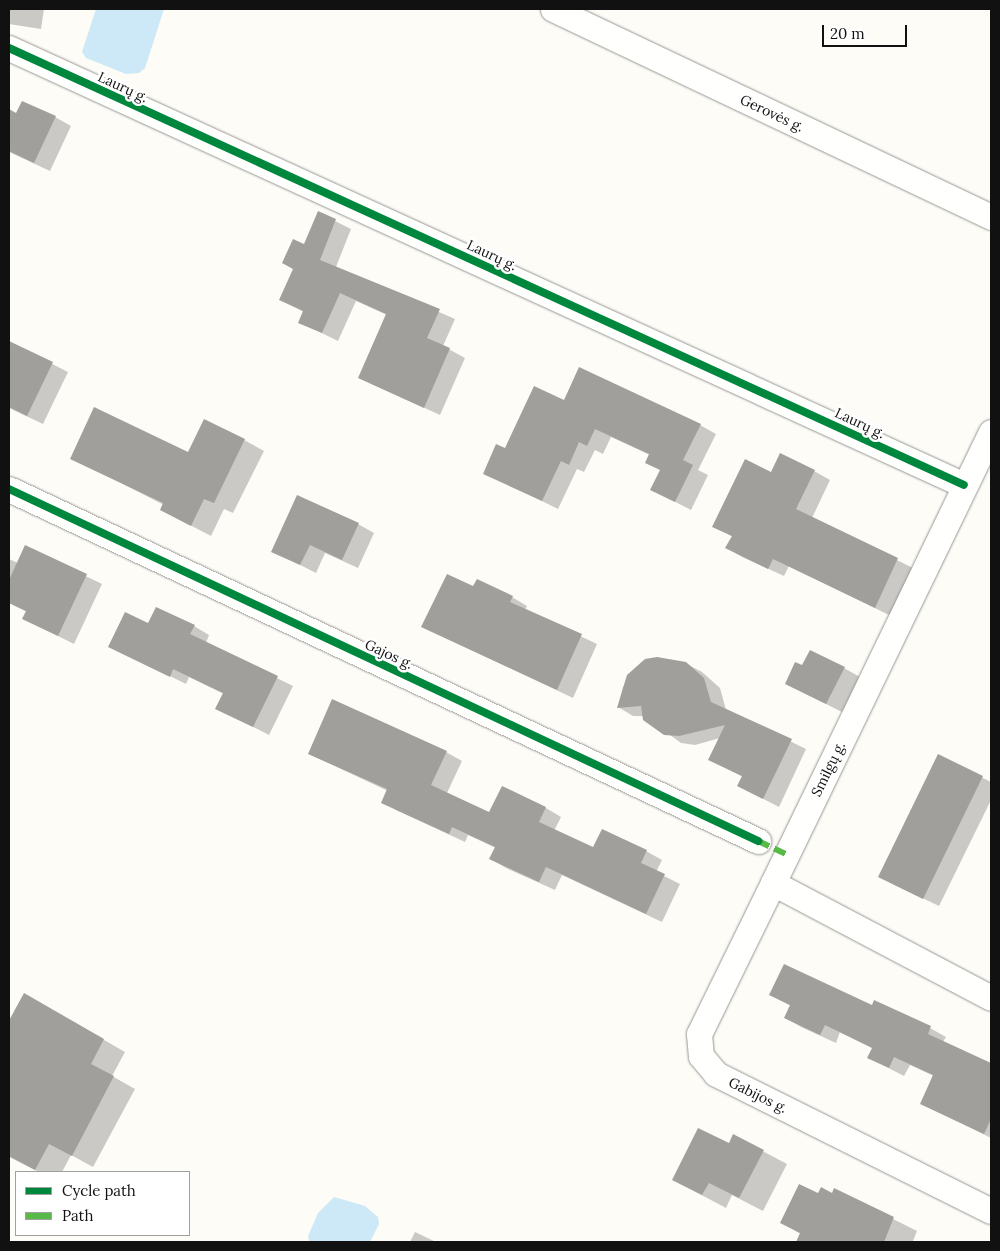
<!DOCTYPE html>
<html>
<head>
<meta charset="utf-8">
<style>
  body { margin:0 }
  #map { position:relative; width:1000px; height:1251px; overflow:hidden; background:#fdfcf7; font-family:Lora,serif }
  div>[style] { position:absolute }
  .water>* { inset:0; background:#cde8f7 }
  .shadow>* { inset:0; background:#0003 }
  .building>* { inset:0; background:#a19f9c }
  .roads { filter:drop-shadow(0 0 1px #979795) drop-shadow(0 0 1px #979795) }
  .minor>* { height:25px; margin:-12.5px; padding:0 12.5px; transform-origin:12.5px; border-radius:12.5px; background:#fffffe }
  .quiet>* { height:6px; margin-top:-3px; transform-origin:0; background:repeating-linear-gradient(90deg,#58b947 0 12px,transparent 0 18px) }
  .cycleway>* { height:8px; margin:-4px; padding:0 4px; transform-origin:4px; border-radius:4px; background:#00873e }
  span { translate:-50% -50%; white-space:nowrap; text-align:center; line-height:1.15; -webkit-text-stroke:5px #fff; paint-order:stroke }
  .street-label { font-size:14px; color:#111 }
  .frame { position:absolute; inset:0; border:10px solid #111; pointer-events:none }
  .legend { position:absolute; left:15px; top:1171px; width:175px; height:65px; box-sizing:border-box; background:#fff; border:1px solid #a0a0a0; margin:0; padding:6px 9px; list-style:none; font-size:15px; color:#111 }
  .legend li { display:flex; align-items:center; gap:10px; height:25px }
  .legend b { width:25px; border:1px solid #a0a0a0 }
  .scale { position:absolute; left:822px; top:25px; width:85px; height:22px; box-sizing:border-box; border:2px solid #111; border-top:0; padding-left:6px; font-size:15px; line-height:18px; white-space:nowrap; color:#111; -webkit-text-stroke:4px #fff; paint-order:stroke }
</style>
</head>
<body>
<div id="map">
  <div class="water">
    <i style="clip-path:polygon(96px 9px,164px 9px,145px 68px,139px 73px,126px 74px,86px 58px,82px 52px)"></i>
    <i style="clip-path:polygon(334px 1197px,365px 1206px,378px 1217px,379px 1224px,370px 1242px,309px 1241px,308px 1236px,318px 1213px)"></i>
  </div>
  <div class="shadow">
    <i style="clip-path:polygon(9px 9px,44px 9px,41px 29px,9px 24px)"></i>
    <i style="clip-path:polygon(9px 111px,17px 114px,55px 117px,71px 126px,50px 171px,9px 152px)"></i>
    <i style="clip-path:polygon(319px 213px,351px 229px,336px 267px,455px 319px,443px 346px,465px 358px,440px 415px,359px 378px,387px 315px,356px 301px,338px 341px,299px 322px,304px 312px,280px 299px)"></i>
    <i style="clip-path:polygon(9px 342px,68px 372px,43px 424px,9px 408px)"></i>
    <i style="clip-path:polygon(564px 401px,700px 425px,716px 434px,698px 470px,708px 475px,691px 510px,652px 490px,661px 470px,650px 455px,611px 437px,603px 454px,595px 450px,584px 472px,577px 469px,558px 509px,485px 473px,506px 450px)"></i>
    <i style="clip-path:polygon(244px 440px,264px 451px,233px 513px,224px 509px,211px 536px,161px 510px,164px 505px,72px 458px,189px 453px)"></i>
    <i style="clip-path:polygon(814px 471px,830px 480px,812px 518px,913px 568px,891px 616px,789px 566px,784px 576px,742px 557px,727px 548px,733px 537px,714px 526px,772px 473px)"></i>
    <i style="clip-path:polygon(358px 524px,374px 533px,358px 568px,325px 553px,316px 573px,273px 551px)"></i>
    <i style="clip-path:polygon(26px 547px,102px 584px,74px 644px,24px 619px,27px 612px,9px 603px,9px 559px,18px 563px)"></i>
    <i style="clip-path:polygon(474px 588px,512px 597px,527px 606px,525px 610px,597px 644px,573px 698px,423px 627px)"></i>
    <i style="clip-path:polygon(149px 625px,194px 626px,209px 635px,206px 643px,293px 686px,269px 735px,216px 708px,224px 694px,189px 677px,186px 684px,109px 646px)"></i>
    <i style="clip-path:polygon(657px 658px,685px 663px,702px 672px,720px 688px,726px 710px,806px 749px,779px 807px,738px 786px,743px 777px,710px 760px,720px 738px,695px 745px,681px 743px,644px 716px,633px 716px,618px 707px,623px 687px,636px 667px)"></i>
    <i style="clip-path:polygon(803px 667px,844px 668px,860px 677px,842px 712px,802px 692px)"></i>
    <i style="clip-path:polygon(446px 752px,462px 761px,447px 793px,490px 814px,546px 808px,561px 817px,554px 831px,593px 849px,646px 851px,662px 860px,656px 872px,680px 884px,662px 922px,562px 875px,555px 890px,506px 868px,491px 859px,496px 848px,468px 835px,465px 842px,398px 811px,383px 802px,388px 791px,309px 754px)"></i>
    <i style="clip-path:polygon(939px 756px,991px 782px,991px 800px,939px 906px,895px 885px)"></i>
    <i style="clip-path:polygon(24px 994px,125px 1052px,112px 1076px,135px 1089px,93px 1167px,71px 1155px,62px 1172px,39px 1172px,9px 1157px,9px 1020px)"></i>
    <i style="clip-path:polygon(770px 995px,873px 1006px,875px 1002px,930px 1028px,946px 1037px,943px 1042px,991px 1064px,991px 1138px,922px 1104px,934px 1076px,910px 1065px,904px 1076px,869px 1058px,873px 1048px,840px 1032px,836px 1043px,801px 1027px,786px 1018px,791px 1006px)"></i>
    <i style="clip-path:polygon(734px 1136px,787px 1164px,763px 1211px,732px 1195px,726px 1208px,673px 1180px,729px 1145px)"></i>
    <i style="clip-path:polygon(835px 1190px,917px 1231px,913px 1241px,915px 1242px,797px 1242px,801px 1234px,782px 1223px,819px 1194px,833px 1194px)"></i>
    <i style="clip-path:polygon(415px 1232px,436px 1242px,410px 1242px)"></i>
  </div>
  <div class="building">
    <i style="clip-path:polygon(22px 101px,56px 116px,34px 163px,9px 151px,9px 109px,16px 113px)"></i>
    <i style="clip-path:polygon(318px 211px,336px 219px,320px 260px,440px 309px,427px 338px,450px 348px,424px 408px,358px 378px,386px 314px,340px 293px,322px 333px,298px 323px,303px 311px,279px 300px,293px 269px,282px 263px,293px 239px,304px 244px)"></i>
    <i style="clip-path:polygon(9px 341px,53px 362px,27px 416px,9px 407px)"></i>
    <i style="clip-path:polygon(579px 367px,701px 424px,683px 460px,693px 465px,675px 502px,650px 490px,660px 470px,645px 463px,649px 454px,595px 429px,587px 446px,579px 442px,569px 465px,561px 461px,542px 501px,483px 474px,496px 444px,505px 448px,534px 386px,564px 400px)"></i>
    <i style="clip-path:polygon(94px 407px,188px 452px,204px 419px,245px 439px,214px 503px,204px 499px,191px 526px,160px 510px,163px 503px,70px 459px)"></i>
    <i style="clip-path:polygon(780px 453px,815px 470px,796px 509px,898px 558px,875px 608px,773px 559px,768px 569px,725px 548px,732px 536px,712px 527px,745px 459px,771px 472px)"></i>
    <i style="clip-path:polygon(297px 495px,359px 523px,342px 560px,310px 545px,300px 565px,271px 552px)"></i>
    <i style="clip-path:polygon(25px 545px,87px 574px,58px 636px,22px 619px,26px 611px,9px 603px,9px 580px)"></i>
    <i style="clip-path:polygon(447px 574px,473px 586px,477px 579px,513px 596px,510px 602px,582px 634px,557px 690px,421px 627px)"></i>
    <i style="clip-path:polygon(156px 607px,195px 625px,190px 634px,278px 676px,253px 727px,215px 709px,223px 693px,173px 669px,170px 677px,108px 647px,125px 612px,148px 623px)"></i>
    <i style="clip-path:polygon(810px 650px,845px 667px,826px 704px,785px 684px,795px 662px,802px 665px)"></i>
    <i style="clip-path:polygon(657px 657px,686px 662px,704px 678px,711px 702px,792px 739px,763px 799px,737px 786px,742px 776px,708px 760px,725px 725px,679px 736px,664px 735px,643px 720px,641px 706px,617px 708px,627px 675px,645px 659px)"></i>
    <i style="clip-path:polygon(332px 699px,447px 751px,431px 785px,489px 812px,502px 786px,546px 807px,539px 822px,593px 847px,602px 829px,647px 850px,641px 863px,665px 874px,646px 914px,546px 867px,539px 882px,489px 859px,495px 847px,452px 827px,449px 834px,381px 803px,387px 789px,308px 754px)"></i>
    <i style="clip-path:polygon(938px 754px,983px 776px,923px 899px,878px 877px)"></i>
    <i style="clip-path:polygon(784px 964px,872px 1005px,874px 1000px,931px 1026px,928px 1034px,991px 1063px,991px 1119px,984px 1134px,920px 1104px,933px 1075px,894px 1057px,889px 1068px,867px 1058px,872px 1048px,825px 1025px,820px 1035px,784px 1018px,790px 1005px,769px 995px)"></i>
    <i style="clip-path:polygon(24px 993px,104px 1039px,91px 1064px,114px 1076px,72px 1156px,49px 1144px,35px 1170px,9px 1156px,9px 1021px)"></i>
    <i style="clip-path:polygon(698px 1128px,729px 1143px,733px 1134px,764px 1150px,739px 1198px,709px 1183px,702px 1195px,672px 1180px)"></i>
    <i style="clip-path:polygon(799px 1184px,818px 1193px,821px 1187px,832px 1193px,834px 1188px,894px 1217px,884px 1242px,796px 1242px,800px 1233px,780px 1223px)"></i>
  </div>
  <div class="roads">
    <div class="minor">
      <i style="left:553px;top:9px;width:485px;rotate:25.4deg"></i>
      <i style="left:9px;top:48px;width:1050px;rotate:24.59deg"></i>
      <i style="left:991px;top:432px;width:501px;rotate:115.8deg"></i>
      <i style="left:773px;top:883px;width:246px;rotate:27.8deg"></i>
      <i style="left:9px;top:489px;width:828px;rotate:25.17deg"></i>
      <i style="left:773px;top:883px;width:168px;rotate:116.1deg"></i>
      <i style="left:699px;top:1034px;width:22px;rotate:85deg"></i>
      <i style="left:701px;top:1056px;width:23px;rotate:50deg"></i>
      <i style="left:716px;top:1074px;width:307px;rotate:26.5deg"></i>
    </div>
  </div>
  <div class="quiet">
    <i style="left:758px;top:841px;width:31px;rotate:25deg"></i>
  </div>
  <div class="cycleway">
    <i style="left:9px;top:48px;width:1050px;rotate:24.59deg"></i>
    <i style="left:9px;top:489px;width:828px;rotate:25.17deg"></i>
  </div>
  <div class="street-label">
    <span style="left:123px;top:87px;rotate:25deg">Laurų g.</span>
    <span style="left:772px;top:113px;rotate:25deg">Gerovės g.</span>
    <span style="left:492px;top:255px;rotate:25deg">Laurų g.</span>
    <span style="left:860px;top:423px;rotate:25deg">Laurų g.</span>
    <span style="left:389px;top:654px;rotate:25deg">Gajos g.</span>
    <span style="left:828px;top:769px;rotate:-64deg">Smilgų g.</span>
    <span style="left:758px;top:1095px;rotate:26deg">Gabijos g.</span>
  </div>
  <div class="frame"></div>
  <ul class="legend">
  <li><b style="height:6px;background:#00873e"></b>Cycle path</li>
  <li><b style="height:6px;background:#58b947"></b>Path</li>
  </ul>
  <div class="scale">20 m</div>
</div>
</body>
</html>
